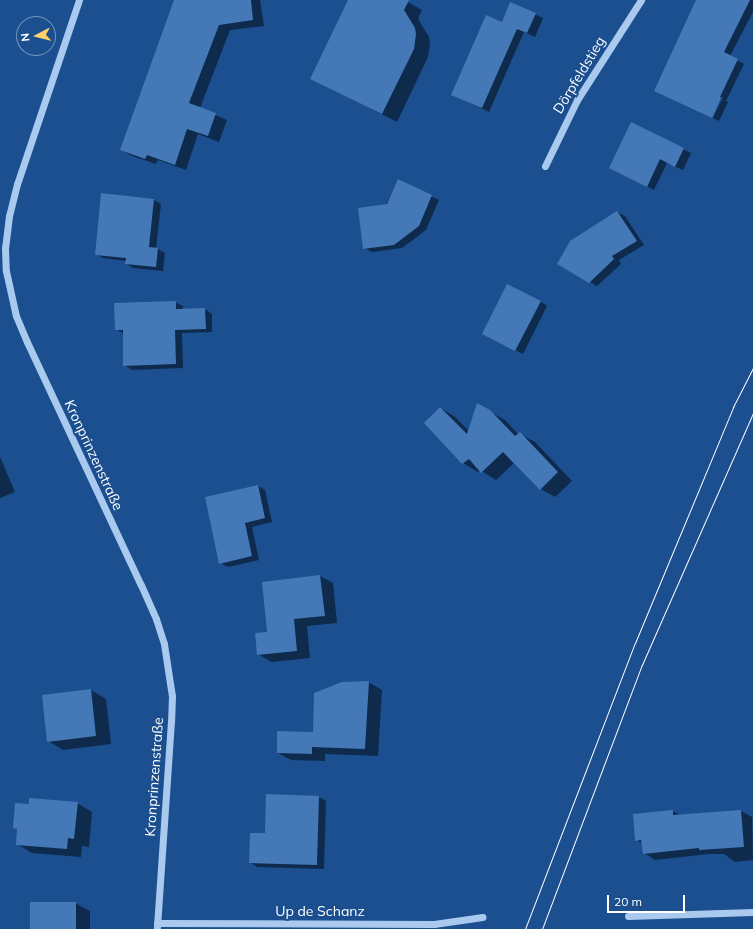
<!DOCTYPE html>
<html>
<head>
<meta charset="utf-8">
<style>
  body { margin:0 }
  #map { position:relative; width:753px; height:929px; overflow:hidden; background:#1b4f8f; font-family:Mulish,sans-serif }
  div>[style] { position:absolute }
  .shadow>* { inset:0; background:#0007 }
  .building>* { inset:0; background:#4478b7 }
  .minor>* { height:7px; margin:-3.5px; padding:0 3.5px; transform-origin:3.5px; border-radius:3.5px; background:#a9c9ee }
  .tram>* { height:1px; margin:-0.5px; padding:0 0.5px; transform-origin:0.5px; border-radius:0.5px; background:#fff }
  span { translate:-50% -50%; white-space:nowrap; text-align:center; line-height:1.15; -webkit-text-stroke:3.5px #1b4f8f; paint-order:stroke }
  .street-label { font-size:14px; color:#fff }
  .north { position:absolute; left:16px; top:16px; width:40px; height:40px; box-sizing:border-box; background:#1b4f8f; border:1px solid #7695bc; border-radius:50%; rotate:263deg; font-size:11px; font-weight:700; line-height:16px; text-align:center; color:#fff }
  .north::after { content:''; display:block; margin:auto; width:14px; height:18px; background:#ffd166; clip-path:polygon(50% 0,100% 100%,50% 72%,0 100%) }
  .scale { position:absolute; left:607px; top:895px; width:78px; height:18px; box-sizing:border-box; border:2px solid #fff; border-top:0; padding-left:5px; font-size:12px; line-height:14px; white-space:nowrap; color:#fff; -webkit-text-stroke:3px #1b4f8f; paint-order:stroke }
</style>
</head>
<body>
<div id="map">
  <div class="shadow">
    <i style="clip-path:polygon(175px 0,260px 0,264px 26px,230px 30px,200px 108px,227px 120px,219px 142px,198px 134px,186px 170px,158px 160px,156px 164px,132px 156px,121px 150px)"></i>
    <i style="clip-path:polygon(350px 0,404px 0,422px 10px,418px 19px,429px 37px,430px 43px,428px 57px,397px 122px,311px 78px)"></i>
    <i style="clip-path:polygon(697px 0,753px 0,753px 12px,730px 56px,744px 64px,726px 101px,728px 102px,719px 121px,713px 118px,723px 97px,721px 97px,711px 117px)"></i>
    <i style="clip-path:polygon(511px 4px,543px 18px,535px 37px,524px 32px,489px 112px,452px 94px,502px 23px)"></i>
    <i style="clip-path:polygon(632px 124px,691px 153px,683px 170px,667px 163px,654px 190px,610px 168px)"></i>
    <i style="clip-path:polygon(398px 181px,439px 200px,426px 230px,402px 248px,372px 252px,364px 248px)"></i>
    <i style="clip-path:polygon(154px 200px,161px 204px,156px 248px,165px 253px,163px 271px,133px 268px,126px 263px,126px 261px,103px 258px,96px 254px)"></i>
    <i style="clip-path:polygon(617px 212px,625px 216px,644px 245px,619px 260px,621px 264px,597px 286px,558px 264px)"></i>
    <i style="clip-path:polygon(540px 301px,547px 306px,523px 354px,490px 338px)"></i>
    <i style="clip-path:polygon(175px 302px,183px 306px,183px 310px,205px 309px,212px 314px,212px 332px,182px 333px,183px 368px,132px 370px,124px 365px,124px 334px,116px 329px)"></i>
    <i style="clip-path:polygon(478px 405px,505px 420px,519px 435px,520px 434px,535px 442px,572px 481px,555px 497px,541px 489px,515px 462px,496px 480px,480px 470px,478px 472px,463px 463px,441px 408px,455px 417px,469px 431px)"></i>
    <i style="clip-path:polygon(0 457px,15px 492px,0 498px)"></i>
    <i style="clip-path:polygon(258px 486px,265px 490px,272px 522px,252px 527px,259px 560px,228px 567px,220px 563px)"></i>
    <i style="clip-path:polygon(320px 576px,333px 583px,337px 623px,307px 626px,310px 658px,271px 662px,258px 654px,268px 632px)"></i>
    <i style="clip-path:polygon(368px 682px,382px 690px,378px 756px,325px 754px,325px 761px,291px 760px,278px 753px,314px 733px)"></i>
    <i style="clip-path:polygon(91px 690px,106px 699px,111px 744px,63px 750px,48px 741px)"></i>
    <i style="clip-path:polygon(267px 795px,319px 797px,326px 801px,324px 869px,257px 867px,250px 862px,266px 834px)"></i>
    <i style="clip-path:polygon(77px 803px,92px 812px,89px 847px,82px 846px,81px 857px,32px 853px,17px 844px,18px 830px,14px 828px,29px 805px)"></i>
    <i style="clip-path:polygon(673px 811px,680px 815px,741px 811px,752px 817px,753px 860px,735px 862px,724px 854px,709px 854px,655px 860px,644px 853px,643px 844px,636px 840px)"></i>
    <i style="clip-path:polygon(75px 903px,90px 911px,90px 929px,31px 929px)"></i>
  </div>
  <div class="building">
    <i style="clip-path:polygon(174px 0,251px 0,253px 20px,219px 25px,189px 103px,216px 113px,208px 136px,187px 129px,175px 165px,147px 155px,145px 159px,120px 150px)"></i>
    <i style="clip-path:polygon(348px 0,409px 0,404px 10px,415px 28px,416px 34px,414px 49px,382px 114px,310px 79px)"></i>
    <i style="clip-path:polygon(696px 0,750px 0,724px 52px,738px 59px,720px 97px,721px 98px,712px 118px,654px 91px)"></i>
    <i style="clip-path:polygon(510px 2px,536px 13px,527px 33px,517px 29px,482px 108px,451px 95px,486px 15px,502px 22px)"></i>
    <i style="clip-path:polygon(631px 122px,684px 148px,675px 167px,660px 159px,647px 187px,609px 168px)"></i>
    <i style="clip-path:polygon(398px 179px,432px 195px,419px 226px,394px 245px,363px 249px,358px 208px,387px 204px)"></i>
    <i style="clip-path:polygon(101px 193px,154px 199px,149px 247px,158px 248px,156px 267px,125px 264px,126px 258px,95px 255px)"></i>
    <i style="clip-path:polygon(617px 211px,637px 241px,612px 256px,614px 259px,589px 283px,557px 264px,570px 241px)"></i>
    <i style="clip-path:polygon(507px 284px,541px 301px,515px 351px,482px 334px)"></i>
    <i style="clip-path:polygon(176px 301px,176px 309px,205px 308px,206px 329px,175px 330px,176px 364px,123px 366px,123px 330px,115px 330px,114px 303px)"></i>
    <i style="clip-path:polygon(477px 403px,490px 410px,515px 436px,520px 432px,558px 472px,540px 490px,503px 452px,481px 473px,469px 459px,462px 464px,424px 423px,440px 407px,467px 434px)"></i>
    <i style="clip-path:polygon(258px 485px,265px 518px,245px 523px,252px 556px,219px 564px,205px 497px)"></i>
    <i style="clip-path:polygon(320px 575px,325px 616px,294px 619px,297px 651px,257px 655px,255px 633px,267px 632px,262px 582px)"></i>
    <i style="clip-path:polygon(369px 681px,365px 749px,312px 747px,312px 754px,277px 753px,277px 731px,313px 732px,314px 693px,342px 682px)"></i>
    <i style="clip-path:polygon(91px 689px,96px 736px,47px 742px,42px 695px)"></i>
    <i style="clip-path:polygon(266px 794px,319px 796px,317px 865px,249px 863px,250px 833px,265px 833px)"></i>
    <i style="clip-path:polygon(29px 798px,78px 802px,74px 839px,68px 838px,67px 849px,16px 845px,17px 829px,13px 828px,15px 803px,29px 804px)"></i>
    <i style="clip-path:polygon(673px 810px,673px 815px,741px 810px,744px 847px,699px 850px,699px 848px,643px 854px,641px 840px,635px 841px,633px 814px)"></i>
    <i style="clip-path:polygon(30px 902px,76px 902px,76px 929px,30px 929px)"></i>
  </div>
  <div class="minor">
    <i style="left:79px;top:0;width:194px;rotate:108.6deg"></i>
    <i style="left:17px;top:184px;width:33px;rotate:104deg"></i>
    <i style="left:9px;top:216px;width:32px;rotate:97deg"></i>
    <i style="left:5px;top:248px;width:23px;rotate:88deg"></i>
    <i style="left:6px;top:271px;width:46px;rotate:77.5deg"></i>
    <i style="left:16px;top:316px;width:28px;rotate:67deg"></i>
    <i style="left:27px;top:342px;width:268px;rotate:64.9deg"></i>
    <i style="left:141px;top:585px;width:37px;rotate:66deg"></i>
    <i style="left:156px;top:619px;width:26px;rotate:72deg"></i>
    <i style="left:164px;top:644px;width:53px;rotate:81.3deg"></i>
    <i style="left:172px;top:696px;width:25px;rotate:92deg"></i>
    <i style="left:171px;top:721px;width:208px;rotate:93.9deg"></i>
    <i style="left:545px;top:166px;width:73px;rotate:-64.1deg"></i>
    <i style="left:577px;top:100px;width:119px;rotate:-57.4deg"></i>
    <i style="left:628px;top:916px;width:125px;rotate:-1.8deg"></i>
    <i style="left:157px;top:923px;width:277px;rotate:0.2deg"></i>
    <i style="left:434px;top:924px;width:49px;rotate:-8.3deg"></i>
  </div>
  <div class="tram">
    <i style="left:525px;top:929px;width:306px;rotate:-69deg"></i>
    <i style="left:635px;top:643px;width:256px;rotate:-67.4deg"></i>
    <i style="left:733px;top:407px;width:44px;rotate:-62.9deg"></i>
    <i style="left:542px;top:929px;width:280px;rotate:-69.3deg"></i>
    <i style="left:641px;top:667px;width:278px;rotate:-66.2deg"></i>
  </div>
  <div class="street-label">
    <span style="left:579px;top:75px;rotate:-59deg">Dörpfeldstieg</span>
    <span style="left:94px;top:455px;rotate:65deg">Kronprinzenstraße</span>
    <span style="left:154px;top:777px;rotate:-86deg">Kronprinzenstraße</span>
    <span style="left:320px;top:911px">Up de Schanz</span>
  </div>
  <div class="north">N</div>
  <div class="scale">20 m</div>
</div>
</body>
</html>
